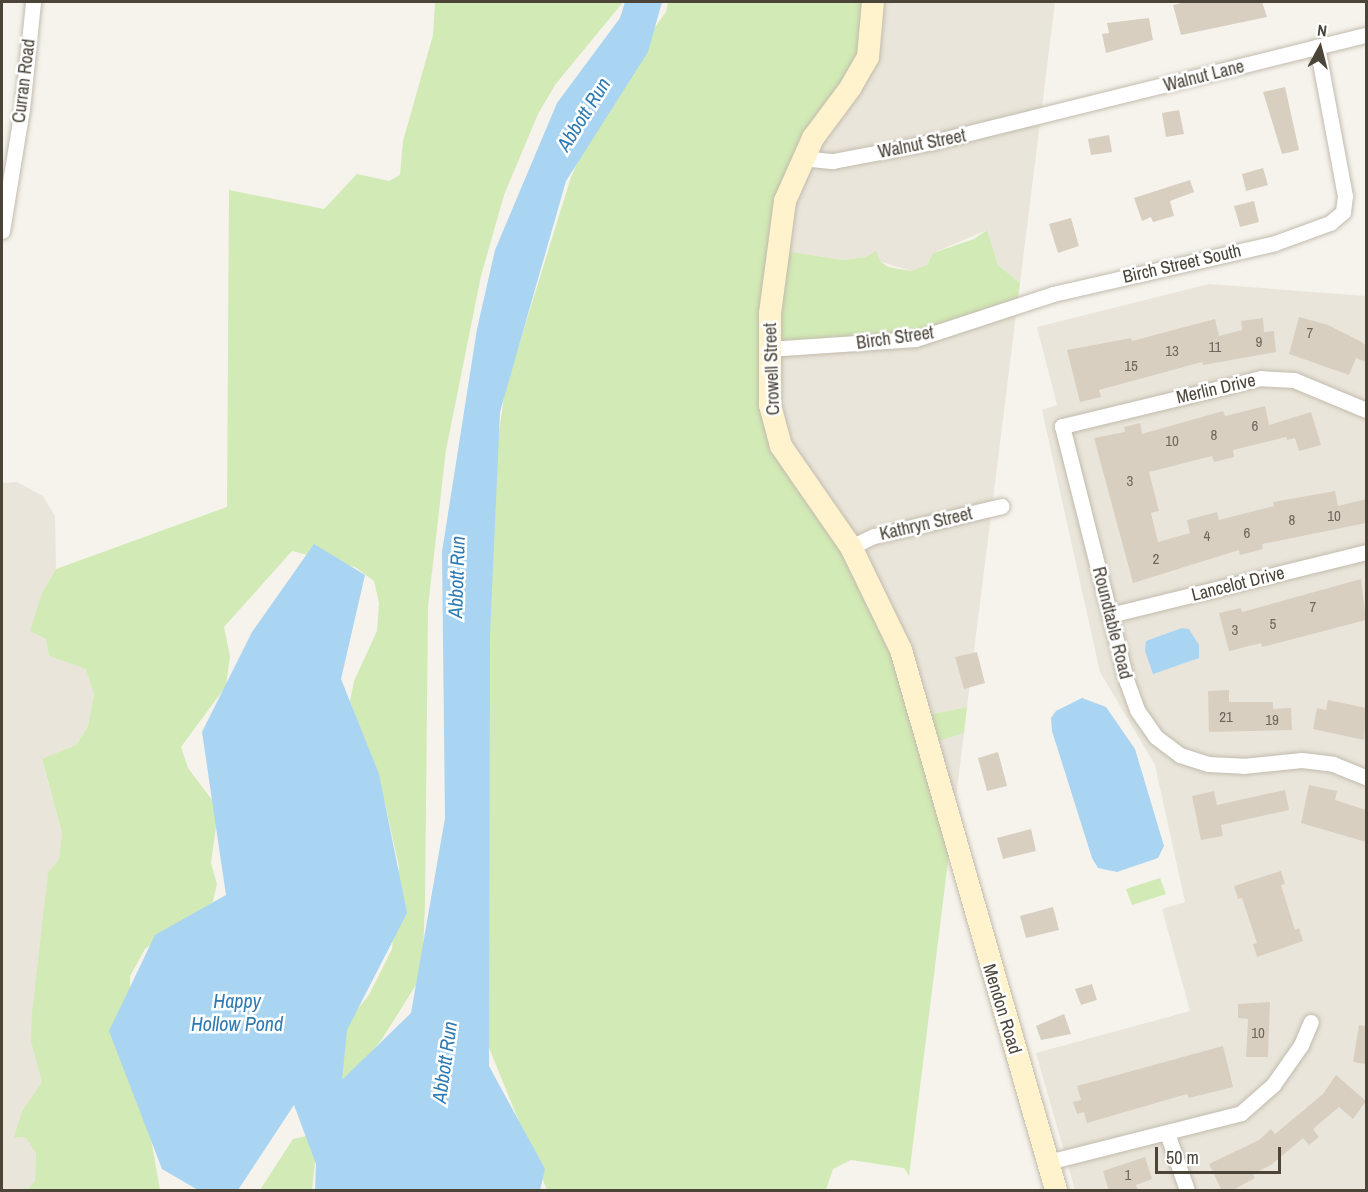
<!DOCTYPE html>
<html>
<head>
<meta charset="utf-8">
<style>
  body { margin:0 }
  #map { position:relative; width:1368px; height:1192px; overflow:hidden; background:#f6f3ec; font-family:"Archivo Narrow",sans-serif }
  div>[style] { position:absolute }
  .residential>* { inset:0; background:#eae5da }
  .green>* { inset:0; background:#d2eab5 }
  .water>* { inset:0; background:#a9d4f2 }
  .building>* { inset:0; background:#d8cfc1 }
  .roads { filter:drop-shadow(0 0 2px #c2bbae) drop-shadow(0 0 2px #c2bbae) }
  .street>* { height:15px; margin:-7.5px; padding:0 7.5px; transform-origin:7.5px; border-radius:7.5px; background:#fff }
  .secondary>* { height:22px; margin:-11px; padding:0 11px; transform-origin:11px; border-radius:11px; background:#fff3cd }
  span { translate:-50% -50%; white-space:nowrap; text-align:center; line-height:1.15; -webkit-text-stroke:5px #fff; paint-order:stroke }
  .number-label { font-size:15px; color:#6e675b }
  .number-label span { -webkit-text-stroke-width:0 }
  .street-label { font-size:18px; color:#4b4439 }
  .water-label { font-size:20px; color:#2e7ab2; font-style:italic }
  .frame { position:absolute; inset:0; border:3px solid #4b4439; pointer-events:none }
  .north { position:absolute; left:1290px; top:18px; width:60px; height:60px; -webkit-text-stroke:4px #fff; paint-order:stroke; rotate:7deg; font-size:16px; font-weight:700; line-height:24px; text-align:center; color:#4b4439 }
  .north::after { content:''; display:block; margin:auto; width:21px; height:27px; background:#4b4439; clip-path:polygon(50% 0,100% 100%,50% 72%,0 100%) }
  .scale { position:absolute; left:1155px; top:1147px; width:126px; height:27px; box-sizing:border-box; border:3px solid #4b4439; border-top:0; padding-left:8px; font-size:18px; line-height:21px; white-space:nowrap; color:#4b4439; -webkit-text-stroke:4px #fff; paint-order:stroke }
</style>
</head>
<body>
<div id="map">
  <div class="residential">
    <i style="clip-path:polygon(870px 2px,1055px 2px,1020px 283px,998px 265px,987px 230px,933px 253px,927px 265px,911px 271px,866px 257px,843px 260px,778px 250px)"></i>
    <i style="clip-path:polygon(1209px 284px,1366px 296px,1366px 1190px,1075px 1190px,1036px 1053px,1190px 1011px,1162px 909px,1185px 902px,1155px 765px,1100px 672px,1042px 410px,1057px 405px,1037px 327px)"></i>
    <i style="clip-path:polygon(1017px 307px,967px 707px,922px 716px,784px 461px,775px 360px)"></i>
    <i style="clip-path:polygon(17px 482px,43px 496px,55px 516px,56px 569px,42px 593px,49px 656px,87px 669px,94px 694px,88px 726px,76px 745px,42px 760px,62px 833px,59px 859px,48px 874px,34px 1043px,42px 1082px,22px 1111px,15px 1138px,25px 1137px,36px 1153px,35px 1181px,27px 1190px,2px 1190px,2px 483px)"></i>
    <i style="clip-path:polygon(964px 733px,951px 837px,927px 745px)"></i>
  </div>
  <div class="green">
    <i style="clip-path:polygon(435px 2px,623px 2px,555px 85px,538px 114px,504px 195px,481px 276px,446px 450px,428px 607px,425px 904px,423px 953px,416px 985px,382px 1039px,341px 1090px,323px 1102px,351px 1017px,369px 995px,392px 949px,399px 867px,385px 803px,350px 701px,354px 681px,377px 631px,379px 603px,374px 581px,355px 567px,292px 551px,224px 627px,230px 656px,226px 686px,181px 747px,188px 768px,212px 800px,217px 820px,211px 863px,217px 884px,213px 901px,198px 920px,160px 937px,145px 949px,130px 976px,130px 1020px,160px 1190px,27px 1190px,35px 1181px,36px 1153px,25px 1137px,14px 1138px,22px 1111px,42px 1082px,31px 1041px,32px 1013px,48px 873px,59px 859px,62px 833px,42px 759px,76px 745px,88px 726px,94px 694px,86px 669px,49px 656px,46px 639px,30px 631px,42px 593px,56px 569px,227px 507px,229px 190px,324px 209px,357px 174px,389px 181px,400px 175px,403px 141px,433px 35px)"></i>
    <i style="clip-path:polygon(668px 2px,870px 2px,873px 27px,803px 152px,778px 250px,843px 260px,866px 257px,876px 251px,880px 261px,888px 267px,911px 271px,927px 265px,933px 253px,974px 239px,987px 230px,998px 265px,1020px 283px,1017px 307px,775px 360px,770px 408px,848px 547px,922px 716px,967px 707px,964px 733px,927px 745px,951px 837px,909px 1176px,904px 1168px,851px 1160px,833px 1169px,826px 1190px,547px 1190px,485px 1038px,487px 515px,505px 390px,571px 177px,609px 91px,666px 12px)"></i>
    <i style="clip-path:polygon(1160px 878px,1166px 894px,1132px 905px,1126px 889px)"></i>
    <i style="clip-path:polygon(306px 1136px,317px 1143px,312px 1190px,260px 1190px,293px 1139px)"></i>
  </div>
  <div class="water">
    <i style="clip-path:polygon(625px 2px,662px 2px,648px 52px,566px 181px,500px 412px,490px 633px,489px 1066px,545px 1169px,540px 1190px,315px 1190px,316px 1164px,294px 1105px,238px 1190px,198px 1190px,162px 1169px,109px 1031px,155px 935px,226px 895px,202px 732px,252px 632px,314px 544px,365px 575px,341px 679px,379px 774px,407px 913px,347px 1030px,342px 1080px,411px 1013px,445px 818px,442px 552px,477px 329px,495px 250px,557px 103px,620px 18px)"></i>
    <i style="clip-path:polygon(1182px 628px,1189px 629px,1199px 645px,1199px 658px,1153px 674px,1145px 651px,1146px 641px)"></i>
    <i style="clip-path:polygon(1082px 698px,1106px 707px,1135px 749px,1164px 846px,1158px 858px,1117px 872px,1098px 868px,1092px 858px,1052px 731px,1051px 718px,1056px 711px)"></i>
  </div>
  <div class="building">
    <i style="clip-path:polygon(1186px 2px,1262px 2px,1267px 17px,1181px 35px,1173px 5px)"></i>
    <i style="clip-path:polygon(1149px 18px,1153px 40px,1106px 53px,1102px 34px,1109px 33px,1107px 23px)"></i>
    <i style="clip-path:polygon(1285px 87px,1299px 150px,1282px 154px,1263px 92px)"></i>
    <i style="clip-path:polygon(1179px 110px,1184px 134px,1166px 137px,1162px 113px)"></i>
    <i style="clip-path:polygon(1109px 135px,1112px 152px,1091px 155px,1088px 139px)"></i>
    <i style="clip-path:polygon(1263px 168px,1268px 185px,1246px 191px,1242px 174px)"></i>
    <i style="clip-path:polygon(1190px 180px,1194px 192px,1170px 201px,1174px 216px,1153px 222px,1151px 217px,1142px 221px,1134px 198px)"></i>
    <i style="clip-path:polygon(1254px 201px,1259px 222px,1240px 227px,1234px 206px)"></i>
    <i style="clip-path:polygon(1071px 218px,1079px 246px,1058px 253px,1049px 224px)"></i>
    <i style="clip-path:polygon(1299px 317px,1328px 325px,1362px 342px,1366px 346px,1366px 362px,1356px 358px,1349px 375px,1289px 354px)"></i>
    <i style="clip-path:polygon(1263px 318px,1264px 332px,1274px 331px,1276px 352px,1203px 365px,1202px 362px,1099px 390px,1101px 397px,1080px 402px,1067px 350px,1131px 338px,1132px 341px,1215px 319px,1219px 336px,1242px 330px,1241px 321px)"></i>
    <i style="clip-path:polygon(1265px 406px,1269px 425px,1311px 412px,1321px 445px,1299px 451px,1295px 438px,1287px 440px,1286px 437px,1233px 450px,1234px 457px,1214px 462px,1212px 456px,1149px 472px,1159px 511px,1151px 513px,1158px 542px,1190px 533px,1187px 520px,1217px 512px,1219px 520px,1274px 506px,1273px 502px,1335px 491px,1338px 506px,1366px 499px,1366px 523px,1262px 544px,1263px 549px,1240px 555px,1239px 550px,1133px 583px,1094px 438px,1125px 432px,1124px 427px,1140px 423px,1142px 434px,1223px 411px,1225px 416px)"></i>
    <i style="clip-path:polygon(1361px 579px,1366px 620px,1262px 647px,1261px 643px,1229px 651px,1219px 613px,1241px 608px,1242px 612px)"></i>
    <i style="clip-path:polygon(977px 652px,985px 683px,964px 689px,955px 657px)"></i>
    <i style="clip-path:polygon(1229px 690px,1229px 702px,1273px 702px,1273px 709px,1291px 708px,1292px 730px,1209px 732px,1208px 691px)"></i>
    <i style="clip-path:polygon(1328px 700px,1366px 708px,1364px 740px,1313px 729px,1317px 708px,1326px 710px)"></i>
    <i style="clip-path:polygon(998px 752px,1007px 786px,987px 791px,978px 758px)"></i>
    <i style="clip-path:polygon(1309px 785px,1337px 791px,1335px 800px,1366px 810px,1366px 842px,1301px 823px)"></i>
    <i style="clip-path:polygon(1285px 790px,1289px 810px,1221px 825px,1223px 836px,1201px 840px,1192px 796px,1214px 791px,1217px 805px)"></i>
    <i style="clip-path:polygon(1031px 829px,1036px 851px,1003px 859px,997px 838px)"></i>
    <i style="clip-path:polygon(1281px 871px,1285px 884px,1281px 885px,1295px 930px,1299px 928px,1303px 941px,1257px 957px,1253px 944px,1257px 943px,1242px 898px,1238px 899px,1234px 886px)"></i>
    <i style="clip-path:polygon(1053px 907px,1059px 930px,1026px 938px,1020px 916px)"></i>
    <i style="clip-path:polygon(1092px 984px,1097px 1000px,1081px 1005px,1075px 989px)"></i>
    <i style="clip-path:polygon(1270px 1002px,1268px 1057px,1246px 1057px,1248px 1019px,1238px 1018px,1238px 1004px)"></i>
    <i style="clip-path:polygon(1064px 1014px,1071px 1034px,1041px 1040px,1036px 1026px)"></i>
    <i style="clip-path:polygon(1359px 1025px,1366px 1026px,1366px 1064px,1353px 1062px)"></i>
    <i style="clip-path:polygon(1223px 1046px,1233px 1087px,1189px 1098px,1187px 1094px,1087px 1123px,1084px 1112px,1077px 1114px,1073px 1102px,1081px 1100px,1077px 1086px)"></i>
    <i style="clip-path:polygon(1336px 1075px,1366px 1101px,1353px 1119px,1339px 1107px,1313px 1129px,1319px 1137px,1309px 1145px,1303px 1138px,1271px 1165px,1253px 1174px,1255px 1178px,1231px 1191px,1222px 1191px,1209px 1164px,1259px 1140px,1271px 1129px,1275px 1134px,1323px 1094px)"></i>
    <i style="clip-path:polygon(1145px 1157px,1152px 1179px,1136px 1185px,1138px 1191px,1109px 1191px,1103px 1171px)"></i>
  </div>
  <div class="roads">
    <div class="street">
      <i style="left:802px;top:158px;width:31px;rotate:6deg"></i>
      <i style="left:833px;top:161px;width:102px;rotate:-10.8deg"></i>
      <i style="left:933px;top:142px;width:446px;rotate:-13.9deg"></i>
      <i style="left:2px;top:231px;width:124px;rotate:-80.7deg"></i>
      <i style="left:22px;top:109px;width:108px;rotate:-84.1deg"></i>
      <i style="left:768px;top:349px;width:148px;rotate:-3.9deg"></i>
      <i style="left:916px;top:339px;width:144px;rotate:-18.2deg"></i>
      <i style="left:1053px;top:294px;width:228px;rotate:-12.9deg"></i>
      <i style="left:1275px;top:243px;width:59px;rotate:-20deg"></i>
      <i style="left:1330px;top:223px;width:17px;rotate:-40deg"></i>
      <i style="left:1343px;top:212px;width:16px;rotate:-83deg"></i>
      <i style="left:1345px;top:196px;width:152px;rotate:-100.6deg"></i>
      <i style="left:1366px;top:410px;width:78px;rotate:-157.4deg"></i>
      <i style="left:1294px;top:380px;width:33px;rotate:-177deg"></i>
      <i style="left:1261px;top:378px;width:205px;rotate:166.4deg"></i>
      <i style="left:1062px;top:426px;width:264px;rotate:75.8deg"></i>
      <i style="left:1127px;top:682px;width:30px;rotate:70deg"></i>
      <i style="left:1137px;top:710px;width:33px;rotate:55deg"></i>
      <i style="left:1156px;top:737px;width:30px;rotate:37deg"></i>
      <i style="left:1180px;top:755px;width:29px;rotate:18deg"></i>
      <i style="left:1208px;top:764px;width:35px;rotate:3deg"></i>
      <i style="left:1243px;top:766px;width:59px;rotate:-5.8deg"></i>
      <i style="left:1302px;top:760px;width:31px;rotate:7deg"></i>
      <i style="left:1333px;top:764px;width:35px;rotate:22deg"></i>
      <i style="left:851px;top:547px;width:25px;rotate:-26deg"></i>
      <i style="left:874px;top:536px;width:131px;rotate:-13.2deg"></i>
      <i style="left:1110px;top:615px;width:264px;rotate:-13.8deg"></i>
      <i style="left:1167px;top:1133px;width:60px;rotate:70.7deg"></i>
      <i style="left:1048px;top:1162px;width:199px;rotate:-14.2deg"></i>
      <i style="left:1241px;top:1113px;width:43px;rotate:-41.2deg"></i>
      <i style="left:1273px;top:1085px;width:49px;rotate:-55deg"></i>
      <i style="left:1301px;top:1045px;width:25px;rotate:-67deg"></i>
    </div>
    <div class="secondary">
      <i style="left:873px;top:2px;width:55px;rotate:95.2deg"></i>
      <i style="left:868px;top:57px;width:34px;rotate:120deg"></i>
      <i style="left:851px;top:87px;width:64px;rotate:126.7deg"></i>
      <i style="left:813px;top:138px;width:69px;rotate:114deg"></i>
      <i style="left:785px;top:201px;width:113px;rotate:97.6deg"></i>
      <i style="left:770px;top:313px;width:92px;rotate:90deg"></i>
      <i style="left:770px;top:405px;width:42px;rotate:75deg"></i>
      <i style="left:781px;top:446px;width:123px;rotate:55.3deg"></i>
      <i style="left:851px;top:547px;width:114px;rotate:64.1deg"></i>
      <i style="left:901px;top:650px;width:562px;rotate:73.98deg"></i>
    </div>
  </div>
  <div class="number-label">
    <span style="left:1310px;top:333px">7</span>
    <span style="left:1259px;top:342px">9</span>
    <span style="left:1215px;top:347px">11</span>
    <span style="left:1172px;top:351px">13</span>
    <span style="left:1131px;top:366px">15</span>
    <span style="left:1255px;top:426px">6</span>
    <span style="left:1214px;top:435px">8</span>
    <span style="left:1172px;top:441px">10</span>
    <span style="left:1130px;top:481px">3</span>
    <span style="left:1334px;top:516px">10</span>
    <span style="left:1292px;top:520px">8</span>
    <span style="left:1247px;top:533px">6</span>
    <span style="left:1207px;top:536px">4</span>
    <span style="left:1156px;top:559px">2</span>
    <span style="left:1313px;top:607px">7</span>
    <span style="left:1273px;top:624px">5</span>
    <span style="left:1235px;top:630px">3</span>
    <span style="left:1226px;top:717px">21</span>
    <span style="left:1272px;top:720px">19</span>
    <span style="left:1258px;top:1033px">10</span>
    <span style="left:1128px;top:1175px">1</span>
  </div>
  <div class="street-label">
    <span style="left:1204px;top:76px;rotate:-14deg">Walnut Lane</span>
    <span style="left:24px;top:81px;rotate:-83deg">Curran Road</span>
    <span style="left:922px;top:144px;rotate:-11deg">Walnut Street</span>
    <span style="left:1182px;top:264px;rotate:-13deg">Birch Street South</span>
    <span style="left:895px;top:338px;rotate:-8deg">Birch Street</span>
    <span style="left:772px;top:369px;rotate:-92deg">Crowell Street</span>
    <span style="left:1216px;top:389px;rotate:-13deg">Merlin Drive</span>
    <span style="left:926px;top:524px;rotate:-13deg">Kathryn Street</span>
    <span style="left:1238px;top:584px;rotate:-14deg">Lancelot Drive</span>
    <span style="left:1112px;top:623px;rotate:76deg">Roundtable Road</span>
    <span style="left:1002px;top:1009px;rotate:73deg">Mendon Road</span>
  </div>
  <div class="water-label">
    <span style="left:583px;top:114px;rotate:-58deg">Abbott Run</span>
    <span style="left:456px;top:577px;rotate:-88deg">Abbott Run</span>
    <span style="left:237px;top:1012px">Happy<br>Hollow Pond</span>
    <span style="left:444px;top:1062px;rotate:-82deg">Abbott Run</span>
  </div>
  <div class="frame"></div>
  <div class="north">N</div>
  <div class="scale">50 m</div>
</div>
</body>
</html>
